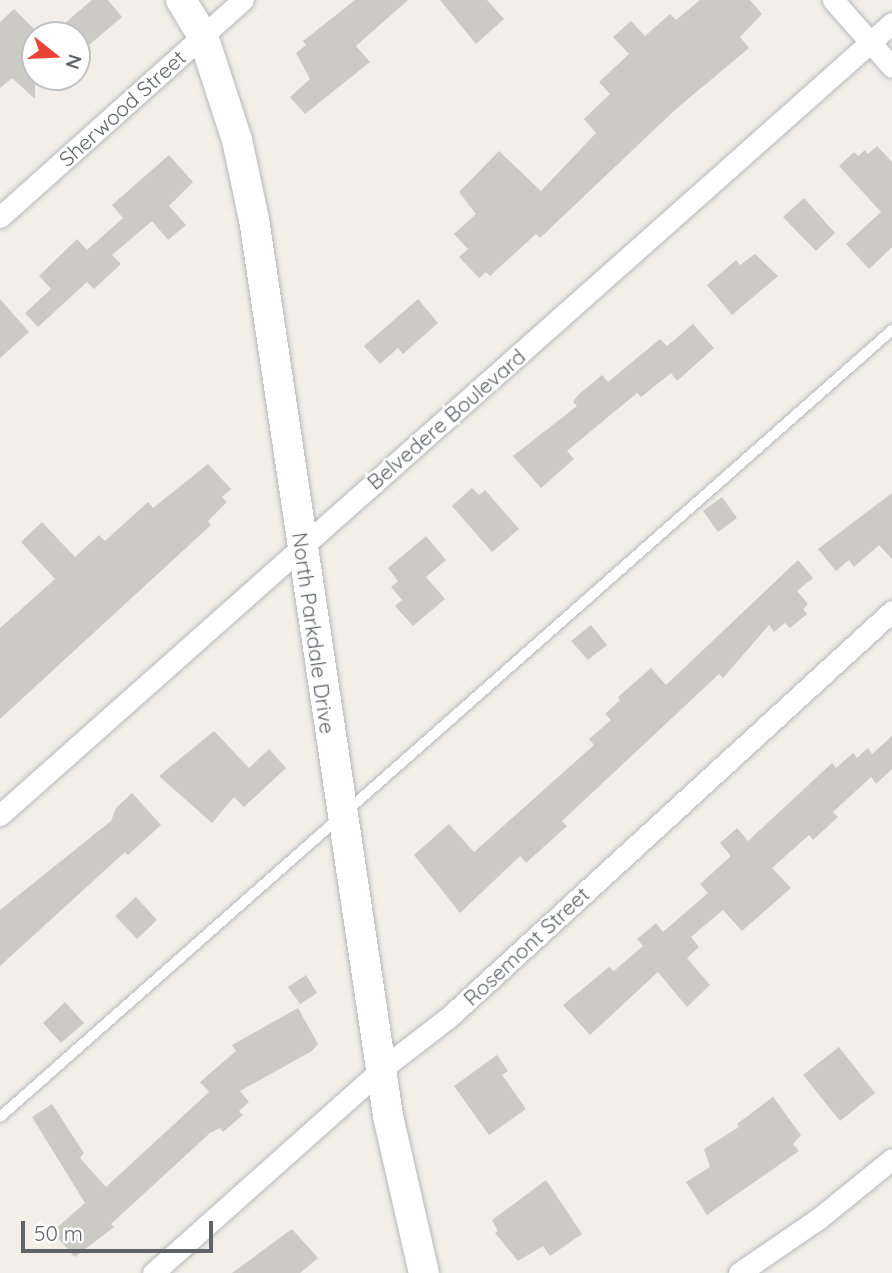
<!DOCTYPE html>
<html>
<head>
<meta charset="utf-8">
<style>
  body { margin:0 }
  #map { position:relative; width:892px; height:1273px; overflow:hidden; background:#f1efe8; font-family:Quicksand,sans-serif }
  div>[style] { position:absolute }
  .building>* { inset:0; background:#cccac5 }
  .roads { filter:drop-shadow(0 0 2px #b5b8bc) drop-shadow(0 0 2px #b5b8bc) }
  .lane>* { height:10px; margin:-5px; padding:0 5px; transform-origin:5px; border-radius:5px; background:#fff }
  .street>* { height:21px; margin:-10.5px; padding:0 10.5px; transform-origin:10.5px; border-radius:10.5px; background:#fff }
  .secondary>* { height:30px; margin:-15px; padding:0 15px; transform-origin:15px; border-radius:15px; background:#fff }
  span { translate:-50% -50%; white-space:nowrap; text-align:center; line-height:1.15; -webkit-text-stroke:5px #fff; paint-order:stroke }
  .street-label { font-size:21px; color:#5f6368 }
  .north { position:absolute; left:21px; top:21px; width:70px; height:70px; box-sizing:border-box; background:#fff; border:2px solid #bfc1c3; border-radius:50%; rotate:108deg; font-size:19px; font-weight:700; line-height:28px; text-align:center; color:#5f6368 }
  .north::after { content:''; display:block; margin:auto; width:24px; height:32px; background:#ea4335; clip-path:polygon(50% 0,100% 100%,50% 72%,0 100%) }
  .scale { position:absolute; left:21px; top:1221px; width:192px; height:32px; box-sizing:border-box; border:4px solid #5f6368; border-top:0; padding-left:9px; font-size:21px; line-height:24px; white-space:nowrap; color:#5f6368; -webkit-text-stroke:5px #fff; paint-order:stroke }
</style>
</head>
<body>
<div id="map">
  <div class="building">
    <i style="clip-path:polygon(92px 0,108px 0,122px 17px,77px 55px,77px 35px,51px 35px)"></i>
    <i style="clip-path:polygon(355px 0,408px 0,356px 46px,370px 62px,305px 114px,290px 97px,310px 79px,296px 53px,306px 45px,303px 41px)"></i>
    <i style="clip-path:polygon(440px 0,487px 0,504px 19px,476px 44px)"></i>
    <i style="clip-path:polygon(700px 0,750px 0,762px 14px,740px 37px,749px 48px,676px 109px,540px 238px,536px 234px,490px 276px,486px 272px,479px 278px,459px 257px,468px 249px,454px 234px,476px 214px,459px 192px,499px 151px,541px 191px,596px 133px,584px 119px,610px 94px,599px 82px,629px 54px,613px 37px,631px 21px,645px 36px,670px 14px,676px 20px)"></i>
    <i style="clip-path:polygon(14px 9px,35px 30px,35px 99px,12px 78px,0 88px,0 22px)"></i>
    <i style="clip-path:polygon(877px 146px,892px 162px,892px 247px,869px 269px,846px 244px,881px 212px,839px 166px,854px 152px,858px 156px,865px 150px,868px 154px)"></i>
    <i style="clip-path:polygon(169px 155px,193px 182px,169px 206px,186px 225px,168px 240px,152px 221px,112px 255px,121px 264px,94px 289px,87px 282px,38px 327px,25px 313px,51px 289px,39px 276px,77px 239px,87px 250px,123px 218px,112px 205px)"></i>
    <i style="clip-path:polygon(804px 198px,835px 233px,816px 251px,783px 217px)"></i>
    <i style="clip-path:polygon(755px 254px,778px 276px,732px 315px,707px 285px,736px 260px,740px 265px)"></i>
    <i style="clip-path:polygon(0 299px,29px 332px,0 358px)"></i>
    <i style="clip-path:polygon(418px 299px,438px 323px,403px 354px,398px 348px,380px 364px,364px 346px)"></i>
    <i style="clip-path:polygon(693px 324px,714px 348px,677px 381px,671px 373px,641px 397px,637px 393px,567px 451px,574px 459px,541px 488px,513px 456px,577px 406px,573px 402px,578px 395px,602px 375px,608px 382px,660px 339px,667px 346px)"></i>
    <i style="clip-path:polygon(208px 464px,231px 489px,222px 497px,227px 502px,208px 521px,211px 525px,0 719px,0 628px,55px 579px,21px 542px,42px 522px,75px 557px,99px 535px,105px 541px,148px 502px,153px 508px)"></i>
    <i style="clip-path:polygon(472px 488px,479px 495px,485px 490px,519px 529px,492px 552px,452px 506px)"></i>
    <i style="clip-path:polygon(892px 493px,892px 559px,879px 545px,854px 567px,849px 560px,836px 571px,818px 549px)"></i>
    <i style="clip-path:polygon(722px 497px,737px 518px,718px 532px,703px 511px)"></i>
    <i style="clip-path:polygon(426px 536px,446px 560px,426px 577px,445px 599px,413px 626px,395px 606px,402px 600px,391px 587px,398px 581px,388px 568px)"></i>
    <i style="clip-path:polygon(798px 560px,813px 578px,797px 591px,808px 604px,803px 609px,807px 614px,790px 628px,785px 623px,774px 632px,769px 625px,723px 678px,719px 674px,562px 821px,567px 826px,526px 863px,520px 856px,460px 913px,414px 855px,449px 824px,474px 852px,594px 745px,589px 739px,611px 720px,605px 714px,620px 700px,618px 697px,651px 668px,666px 685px)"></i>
    <i style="clip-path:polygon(591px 625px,607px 645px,588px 660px,571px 641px)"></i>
    <i style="clip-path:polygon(214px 731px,249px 768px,269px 749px,286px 768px,244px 807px,234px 797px,212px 823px,159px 776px)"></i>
    <i style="clip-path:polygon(892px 736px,892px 769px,876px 784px,871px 777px,833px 812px,838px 817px,813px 840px,809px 835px,772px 868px,791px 888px,742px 931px,723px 910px,691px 937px,699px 947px,687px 958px,710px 985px,687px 1007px,658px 972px,590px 1035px,563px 1005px,609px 967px,614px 971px,643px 946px,637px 939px,656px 923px,663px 932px,708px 893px,700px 884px,731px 856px,720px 843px,737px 828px,748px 841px,832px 763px,836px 768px,853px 753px,857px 758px,868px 748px,872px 754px)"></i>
    <i style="clip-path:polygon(132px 793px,161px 825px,128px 855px,125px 852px,0 966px,0 910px,111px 821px,116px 808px)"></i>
    <i style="clip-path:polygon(136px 897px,157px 920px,137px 939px,115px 916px)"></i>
    <i style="clip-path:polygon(306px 975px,317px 993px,300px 1004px,288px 987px)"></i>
    <i style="clip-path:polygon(65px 1002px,84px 1023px,61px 1043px,43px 1023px)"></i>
    <i style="clip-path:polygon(298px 1008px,318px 1044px,312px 1051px,240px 1091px,249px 1102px,239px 1111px,243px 1115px,223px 1132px,220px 1128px,210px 1133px,111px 1224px,114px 1227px,75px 1257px,52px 1232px,85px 1203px,32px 1117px,52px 1104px,84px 1153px,80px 1158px,106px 1187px,209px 1092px,200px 1082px,236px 1051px,232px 1045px)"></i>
    <i style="clip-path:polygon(839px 1047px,875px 1093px,840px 1121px,803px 1075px)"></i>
    <i style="clip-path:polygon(497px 1055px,508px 1071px,502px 1075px,526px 1109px,489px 1135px,454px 1086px)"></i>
    <i style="clip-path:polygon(773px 1097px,801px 1135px,793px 1144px,799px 1151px,707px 1215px,686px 1182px,710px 1167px,704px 1149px,739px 1127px,737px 1124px)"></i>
    <i style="clip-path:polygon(546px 1180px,582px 1234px,550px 1256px,543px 1246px,518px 1261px,495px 1233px,498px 1231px,492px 1220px)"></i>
    <i style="clip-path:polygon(292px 1229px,318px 1258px,300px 1273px,232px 1273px)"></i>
  </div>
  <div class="roads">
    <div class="lane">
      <i style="left:0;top:1117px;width:1190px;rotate:-41.42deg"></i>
    </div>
    <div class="street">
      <i style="left:833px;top:0;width:89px;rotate:48.6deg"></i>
      <i style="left:0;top:217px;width:326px;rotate:-41.8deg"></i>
      <i style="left:0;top:815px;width:1193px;rotate:-41.6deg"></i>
      <i style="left:153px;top:1273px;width:308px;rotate:-41.7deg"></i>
      <i style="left:383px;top:1068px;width:83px;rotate:-37.7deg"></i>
      <i style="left:449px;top:1017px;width:601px;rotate:-42.5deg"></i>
      <i style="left:739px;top:1273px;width:96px;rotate:-34.4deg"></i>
      <i style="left:818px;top:1219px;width:95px;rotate:-39deg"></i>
    </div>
    <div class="secondary">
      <i style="left:181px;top:0;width:42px;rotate:58.6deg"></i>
      <i style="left:203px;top:36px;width:109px;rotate:71.9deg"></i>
      <i style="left:237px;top:140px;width:81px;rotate:77.9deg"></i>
      <i style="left:254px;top:219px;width:907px;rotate:81.5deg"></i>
      <i style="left:388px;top:1116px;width:161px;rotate:77.1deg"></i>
    </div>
  </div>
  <div class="street-label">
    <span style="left:122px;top:108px;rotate:-42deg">Sherwood Street</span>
    <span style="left:446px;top:419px;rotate:-41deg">Belvedere Boulevard</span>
    <span style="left:314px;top:633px;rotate:82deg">North Parkdale Drive</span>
    <span style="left:526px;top:946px;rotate:-43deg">Rosemont Street</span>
  </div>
  <div class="north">N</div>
  <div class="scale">50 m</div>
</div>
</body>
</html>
